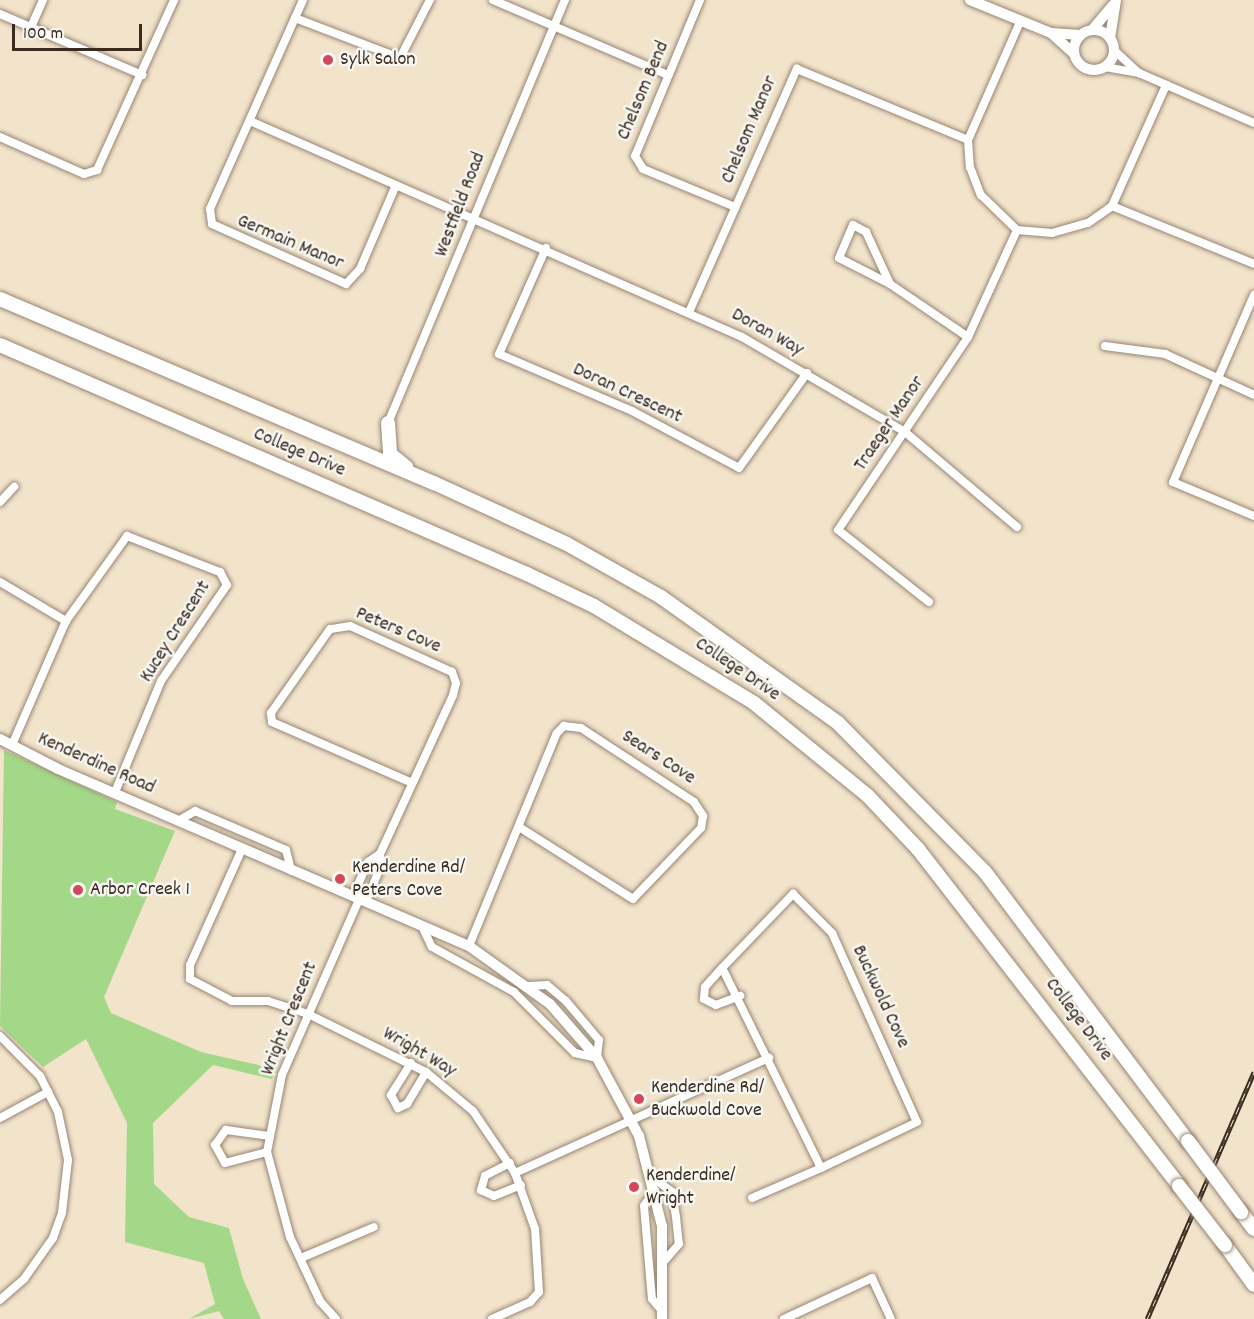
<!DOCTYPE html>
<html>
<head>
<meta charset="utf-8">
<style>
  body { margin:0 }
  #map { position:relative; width:1254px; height:1319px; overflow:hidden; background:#f2e3cb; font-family:Dekko,sans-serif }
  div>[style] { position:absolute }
  .green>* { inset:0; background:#a3d888 }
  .roads { filter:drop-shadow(0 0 2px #968674) drop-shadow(0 0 2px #968674) }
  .street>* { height:8px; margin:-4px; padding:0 4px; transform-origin:4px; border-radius:4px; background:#fff }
  .secondary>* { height:10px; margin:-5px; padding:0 5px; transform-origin:5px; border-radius:5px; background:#fff }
  .secondary>.ring { margin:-5px; padding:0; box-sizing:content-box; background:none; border:10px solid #fff; border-radius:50% }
  .highway>* { height:14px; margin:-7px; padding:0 7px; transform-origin:7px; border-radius:7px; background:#fff }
  .rail>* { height:4.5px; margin-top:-2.25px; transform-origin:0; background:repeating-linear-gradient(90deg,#f6f6f2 0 7px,#3b2a1e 0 14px); box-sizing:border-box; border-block:2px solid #3b2a1e }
  .bridges { filter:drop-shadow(0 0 2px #968674) drop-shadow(0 0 2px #968674) }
  .highway-bridge>* { height:14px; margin:-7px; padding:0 7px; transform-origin:7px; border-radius:7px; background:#fff }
  .dots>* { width:16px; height:16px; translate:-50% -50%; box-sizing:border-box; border:3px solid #f6f6f2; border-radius:50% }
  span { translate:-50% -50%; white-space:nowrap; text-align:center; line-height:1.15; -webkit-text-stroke:5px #f6f6f2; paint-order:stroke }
  .poi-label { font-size:20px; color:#3b2a1e }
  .left { translate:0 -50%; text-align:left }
  .street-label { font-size:20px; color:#3b2a1e }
  .scale { position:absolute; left:12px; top:24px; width:130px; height:27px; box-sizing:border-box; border:3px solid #3b2a1e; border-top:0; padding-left:8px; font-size:18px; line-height:21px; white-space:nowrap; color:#3b2a1e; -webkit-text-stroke:4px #f6f6f2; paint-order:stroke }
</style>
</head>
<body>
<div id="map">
  <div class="green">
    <i style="clip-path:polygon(4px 750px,117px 802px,115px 809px,175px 831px,104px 997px,111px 1013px,201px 1052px,276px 1069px,272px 1079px,213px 1065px,153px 1123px,154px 1184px,189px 1217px,229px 1228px,243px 1279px,261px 1319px,224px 1319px,219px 1311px,189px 1319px,215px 1304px,204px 1263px,125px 1242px,127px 1123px,86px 1039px,43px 1067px,0 1026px)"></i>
  </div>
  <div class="roads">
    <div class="street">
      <i style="left:303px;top:0;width:229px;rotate:114deg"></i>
      <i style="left:210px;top:209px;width:15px;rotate:82deg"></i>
      <i style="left:212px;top:224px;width:147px;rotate:24.1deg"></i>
      <i style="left:346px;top:284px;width:21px;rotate:-47deg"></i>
      <i style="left:360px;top:269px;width:91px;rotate:-66.8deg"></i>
      <i style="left:493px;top:0;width:190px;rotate:23.2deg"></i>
      <i style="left:700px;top:0;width:169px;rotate:112.6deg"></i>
      <i style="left:635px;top:156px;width:15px;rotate:58deg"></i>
      <i style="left:643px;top:169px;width:100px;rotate:22.4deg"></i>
      <i style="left:0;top:14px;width:155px;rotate:23.2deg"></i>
      <i style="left:295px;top:18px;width:112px;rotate:20.9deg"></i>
      <i style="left:400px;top:58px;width:65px;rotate:-62.7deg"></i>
      <i style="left:1020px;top:22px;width:129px;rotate:113.8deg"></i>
      <i style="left:968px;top:140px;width:27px;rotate:86deg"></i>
      <i style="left:970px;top:167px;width:30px;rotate:69deg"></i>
      <i style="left:981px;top:195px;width:50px;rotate:44.2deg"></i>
      <i style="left:1017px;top:230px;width:35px;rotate:5deg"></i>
      <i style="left:1052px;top:233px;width:37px;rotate:-16deg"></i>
      <i style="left:1088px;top:223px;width:29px;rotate:-35deg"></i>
      <i style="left:1112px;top:206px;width:133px;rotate:-65.9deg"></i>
      <i style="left:31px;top:27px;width:30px;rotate:-66deg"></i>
      <i style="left:1114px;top:50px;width:34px;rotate:43deg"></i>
      <i style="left:1105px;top:67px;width:35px;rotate:10deg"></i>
      <i style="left:1139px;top:73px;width:125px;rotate:23.5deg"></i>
      <i style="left:250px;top:121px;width:537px;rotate:23.7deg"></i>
      <i style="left:742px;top:337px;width:189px;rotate:30.2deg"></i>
      <i style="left:905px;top:432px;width:147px;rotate:40.3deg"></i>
      <i style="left:0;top:137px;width:92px;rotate:23.8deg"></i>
      <i style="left:84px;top:174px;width:14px;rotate:-17deg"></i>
      <i style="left:97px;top:170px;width:187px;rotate:-65.6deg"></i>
      <i style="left:1112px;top:206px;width:153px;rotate:22.2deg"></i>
      <i style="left:546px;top:248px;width:116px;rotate:113.9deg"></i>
      <i style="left:499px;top:354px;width:145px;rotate:23.2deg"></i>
      <i style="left:632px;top:411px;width:121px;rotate:28deg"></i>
      <i style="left:739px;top:468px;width:117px;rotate:-54.4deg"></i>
      <i style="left:890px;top:284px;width:57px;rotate:-153deg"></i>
      <i style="left:839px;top:258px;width:36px;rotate:-67deg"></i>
      <i style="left:853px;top:225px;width:15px;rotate:28deg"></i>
      <i style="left:866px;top:232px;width:57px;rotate:65.2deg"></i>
      <i style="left:890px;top:284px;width:94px;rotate:34.2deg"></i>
      <i style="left:1254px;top:295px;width:204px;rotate:113.4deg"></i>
      <i style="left:1173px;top:482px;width:88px;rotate:22.8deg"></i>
      <i style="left:690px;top:310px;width:264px;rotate:-66.1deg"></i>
      <i style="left:797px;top:69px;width:185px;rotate:22.5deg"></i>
      <i style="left:1105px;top:346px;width:61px;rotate:7.6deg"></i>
      <i style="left:1165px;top:354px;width:98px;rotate:24.7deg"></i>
      <i style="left:388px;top:423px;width:459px;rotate:-67.3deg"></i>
      <i style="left:0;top:502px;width:21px;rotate:-47deg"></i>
      <i style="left:0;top:582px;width:77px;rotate:30.6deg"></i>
      <i style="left:929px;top:602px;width:116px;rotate:-141.6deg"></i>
      <i style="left:838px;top:530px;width:233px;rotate:-56deg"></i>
      <i style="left:968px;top:337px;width:118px;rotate:-65.4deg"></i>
      <i style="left:12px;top:745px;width:135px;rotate:-66.5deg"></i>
      <i style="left:66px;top:621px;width:105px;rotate:-54.3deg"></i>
      <i style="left:127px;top:536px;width:100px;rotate:21.2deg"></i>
      <i style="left:220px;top:572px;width:15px;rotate:62deg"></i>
      <i style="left:227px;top:585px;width:116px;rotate:124.5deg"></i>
      <i style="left:161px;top:681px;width:120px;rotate:112.5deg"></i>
      <i style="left:178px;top:821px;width:20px;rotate:-30deg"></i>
      <i style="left:195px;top:811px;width:99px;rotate:23.2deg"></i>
      <i style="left:286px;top:850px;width:21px;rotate:76deg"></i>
      <i style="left:242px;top:849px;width:127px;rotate:114.1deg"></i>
      <i style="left:190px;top:965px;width:14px;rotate:90deg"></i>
      <i style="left:190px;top:979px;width:47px;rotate:27.6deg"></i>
      <i style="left:232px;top:1001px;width:36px"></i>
      <i style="left:268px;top:1001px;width:42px;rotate:18deg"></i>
      <i style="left:308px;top:1014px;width:131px;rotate:26.2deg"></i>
      <i style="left:426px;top:1072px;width:61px;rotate:39.7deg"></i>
      <i style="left:473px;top:1111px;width:75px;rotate:55.9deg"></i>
      <i style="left:793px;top:894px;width:55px;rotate:45deg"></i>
      <i style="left:832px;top:933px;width:207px;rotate:65.8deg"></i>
      <i style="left:917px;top:1122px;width:106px;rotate:154.4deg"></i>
      <i style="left:821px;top:1168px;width:223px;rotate:-116.3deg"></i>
      <i style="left:722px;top:968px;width:103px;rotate:-46.2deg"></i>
      <i style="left:359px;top:900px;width:11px;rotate:-27deg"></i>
      <i style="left:369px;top:895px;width:29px;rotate:-68deg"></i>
      <i style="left:380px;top:868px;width:14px;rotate:-90deg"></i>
      <i style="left:380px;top:854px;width:175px;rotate:-65.3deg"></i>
      <i style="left:453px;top:695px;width:12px;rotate:-76deg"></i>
      <i style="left:456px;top:683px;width:12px;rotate:-110deg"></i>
      <i style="left:452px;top:672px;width:112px;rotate:-155.7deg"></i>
      <i style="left:350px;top:626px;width:20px;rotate:171deg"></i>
      <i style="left:330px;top:629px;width:103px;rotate:125.1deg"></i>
      <i style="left:271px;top:713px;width:9px;rotate:84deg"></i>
      <i style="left:272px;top:722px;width:153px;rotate:23.5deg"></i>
      <i style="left:359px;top:900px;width:11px;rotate:-105deg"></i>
      <i style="left:356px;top:889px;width:30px;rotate:-66deg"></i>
      <i style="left:368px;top:862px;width:14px;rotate:-34deg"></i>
      <i style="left:422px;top:926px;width:23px;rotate:65deg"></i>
      <i style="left:432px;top:947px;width:94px;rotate:28.8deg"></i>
      <i style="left:514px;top:992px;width:86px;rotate:45deg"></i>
      <i style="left:575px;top:1053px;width:23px;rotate:13deg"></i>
      <i style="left:597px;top:1058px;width:18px;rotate:-84deg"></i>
      <i style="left:599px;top:1040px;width:51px;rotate:-130.2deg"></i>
      <i style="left:566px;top:1001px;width:25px;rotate:-140deg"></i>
      <i style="left:547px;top:985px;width:18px;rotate:177deg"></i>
      <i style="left:469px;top:946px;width:230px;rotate:-67.6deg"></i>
      <i style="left:557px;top:733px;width:10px;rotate:-45deg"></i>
      <i style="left:564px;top:726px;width:17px;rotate:7deg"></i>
      <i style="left:581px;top:728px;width:135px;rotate:33.2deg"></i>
      <i style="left:694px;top:802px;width:17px;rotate:57deg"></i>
      <i style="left:703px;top:816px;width:12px;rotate:99deg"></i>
      <i style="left:701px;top:828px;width:98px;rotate:133.8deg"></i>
      <i style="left:633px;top:899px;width:135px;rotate:-147.7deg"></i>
      <i style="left:722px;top:968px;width:25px;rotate:132deg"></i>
      <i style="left:705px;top:987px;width:12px;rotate:95deg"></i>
      <i style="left:704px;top:999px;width:13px;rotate:27deg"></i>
      <i style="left:716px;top:1005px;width:26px;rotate:-21deg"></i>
      <i style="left:0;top:1036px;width:57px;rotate:45deg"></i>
      <i style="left:40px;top:1076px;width:40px;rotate:63.4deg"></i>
      <i style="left:58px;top:1112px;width:49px;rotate:78.2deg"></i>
      <i style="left:68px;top:1160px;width:53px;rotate:96.5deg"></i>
      <i style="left:62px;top:1213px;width:27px;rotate:110deg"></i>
      <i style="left:53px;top:1238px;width:50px;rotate:125.3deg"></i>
      <i style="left:24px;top:1279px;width:32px;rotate:139deg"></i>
      <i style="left:411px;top:1063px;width:38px;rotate:122deg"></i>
      <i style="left:391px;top:1095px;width:15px;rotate:62deg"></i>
      <i style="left:398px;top:1108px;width:10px;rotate:-24deg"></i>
      <i style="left:407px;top:1104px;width:37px;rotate:-59deg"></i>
      <i style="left:0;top:1118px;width:55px;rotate:-28.4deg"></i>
      <i style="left:267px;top:1152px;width:43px;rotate:165.3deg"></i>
      <i style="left:225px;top:1163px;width:21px;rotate:-119deg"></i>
      <i style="left:215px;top:1145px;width:19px;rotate:-54deg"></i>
      <i style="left:226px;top:1130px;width:43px;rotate:7.9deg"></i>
      <i style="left:510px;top:1163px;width:28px;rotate:153deg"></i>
      <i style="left:485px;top:1176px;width:15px;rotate:106deg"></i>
      <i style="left:481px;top:1190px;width:14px;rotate:25deg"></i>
      <i style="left:494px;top:1196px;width:29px;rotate:-22deg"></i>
      <i style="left:653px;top:1178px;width:24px;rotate:36deg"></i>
      <i style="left:672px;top:1192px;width:25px;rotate:81deg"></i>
      <i style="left:676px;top:1217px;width:27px;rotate:84deg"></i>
      <i style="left:679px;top:1244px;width:21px;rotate:131deg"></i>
      <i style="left:655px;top:1190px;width:19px;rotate:125deg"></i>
      <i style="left:644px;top:1206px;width:93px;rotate:85.1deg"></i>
      <i style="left:652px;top:1299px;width:16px;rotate:50deg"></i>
      <i style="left:752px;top:1198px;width:75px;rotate:-23.5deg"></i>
      <i style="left:301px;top:1258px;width:79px;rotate:-23deg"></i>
      <i style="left:336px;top:1319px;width:24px;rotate:-132deg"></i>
      <i style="left:320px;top:1301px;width:71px;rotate:-115.1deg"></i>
      <i style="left:290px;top:1237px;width:88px;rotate:-105.1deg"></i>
      <i style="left:267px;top:1152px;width:78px;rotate:-79deg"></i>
      <i style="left:282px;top:1075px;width:191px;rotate:-66.3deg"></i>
      <i style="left:492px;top:1319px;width:42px;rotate:-24.1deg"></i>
      <i style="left:530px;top:1302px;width:13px;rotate:-48deg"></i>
      <i style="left:539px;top:1292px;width:63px;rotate:-93.6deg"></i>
      <i style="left:535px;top:1229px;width:59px;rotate:-109.7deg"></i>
      <i style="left:515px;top:1173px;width:279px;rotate:-24.4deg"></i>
      <i style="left:784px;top:1319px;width:97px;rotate:-25deg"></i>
      <i style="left:872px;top:1278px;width:45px;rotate:65.1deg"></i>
    </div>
    <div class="secondary">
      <i style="left:970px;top:0;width:87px;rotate:22.2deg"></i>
      <i style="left:1051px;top:33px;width:29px;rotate:4deg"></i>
      <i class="ring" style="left:1074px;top:30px;width:30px;height:30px"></i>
      <i style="left:1092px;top:30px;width:33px;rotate:-50deg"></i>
      <i style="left:1051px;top:33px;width:31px;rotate:42deg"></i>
      <i style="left:1110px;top:38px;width:38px;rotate:-81deg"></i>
      <i style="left:0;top:739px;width:65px;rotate:27.3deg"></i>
      <i style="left:58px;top:769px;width:447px;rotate:23.3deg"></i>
      <i style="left:469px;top:946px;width:100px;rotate:35.6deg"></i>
      <i style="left:550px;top:1004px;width:72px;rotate:49deg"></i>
      <i style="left:597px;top:1058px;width:89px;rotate:61.7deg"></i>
      <i style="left:639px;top:1136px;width:93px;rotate:75.7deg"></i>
      <i style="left:662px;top:1226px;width:93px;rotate:90deg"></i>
    </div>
    <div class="highway">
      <i style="left:0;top:299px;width:471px;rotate:23deg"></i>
      <i style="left:434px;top:483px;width:146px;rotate:24.6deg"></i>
      <i style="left:567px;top:544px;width:108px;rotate:29.4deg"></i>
      <i style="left:661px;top:597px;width:217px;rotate:35.4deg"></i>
      <i style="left:838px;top:723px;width:209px;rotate:45.4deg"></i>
      <i style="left:985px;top:872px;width:337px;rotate:53deg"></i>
      <i style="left:0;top:345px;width:575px;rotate:23.49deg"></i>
      <i style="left:527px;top:574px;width:74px;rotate:25.5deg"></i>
      <i style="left:594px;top:606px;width:187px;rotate:31.2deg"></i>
      <i style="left:754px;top:703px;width:147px;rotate:39.2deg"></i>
      <i style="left:868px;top:796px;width:73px;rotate:46.7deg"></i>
      <i style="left:918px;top:849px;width:426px;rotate:52.2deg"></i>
      <i style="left:388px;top:423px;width:31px;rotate:86deg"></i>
      <i style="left:390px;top:454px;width:21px;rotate:39deg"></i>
      <i style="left:1241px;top:1212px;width:21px;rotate:53deg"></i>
      <i style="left:1225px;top:1245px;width:49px;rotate:54.1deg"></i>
    </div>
  </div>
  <div class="rail">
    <i style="left:1147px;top:1319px;width:269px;rotate:-66.6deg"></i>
  </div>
  <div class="bridges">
    <div class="highway-bridge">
      <i style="left:1188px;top:1141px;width:89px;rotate:53.3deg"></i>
      <i style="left:1179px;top:1186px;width:75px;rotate:52.1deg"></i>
    </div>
  </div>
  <div class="dots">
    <i style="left:328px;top:60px;background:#d1495b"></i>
    <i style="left:340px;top:879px;background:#d1495b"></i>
    <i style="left:78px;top:890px;background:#d1495b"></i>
    <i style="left:639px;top:1099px;background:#d1495b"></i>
    <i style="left:634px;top:1187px;background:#d1495b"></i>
  </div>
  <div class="poi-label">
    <span class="left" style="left:340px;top:60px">Sylk Salon</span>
    <span class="left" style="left:352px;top:880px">Kenderdine Rd/<br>Peters Cove</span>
    <span class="left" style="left:90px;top:890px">Arbor Creek 1</span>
    <span class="left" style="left:651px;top:1100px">Kenderdine Rd/<br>Buckwold Cove</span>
    <span class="left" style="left:646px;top:1188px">Kenderdine/<br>Wright</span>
  </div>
  <div class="street-label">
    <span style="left:644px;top:91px;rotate:-67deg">Chelsom Bend</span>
    <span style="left:750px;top:130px;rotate:-67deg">Chelsom Manor</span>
    <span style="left:461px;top:205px;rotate:-69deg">Westfield Road</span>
    <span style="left:290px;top:243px;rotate:23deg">Germain Manor</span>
    <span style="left:767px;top:333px;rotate:29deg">Doran Way</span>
    <span style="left:627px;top:394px;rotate:25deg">Doran Crescent</span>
    <span style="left:890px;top:424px;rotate:-56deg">Traeger Manor</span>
    <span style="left:299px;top:453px;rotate:23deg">College Drive</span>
    <span style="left:398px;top:631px;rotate:23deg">Peters Cove</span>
    <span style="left:176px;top:632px;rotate:-58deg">Kucey Crescent</span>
    <span style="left:737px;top:670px;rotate:34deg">College Drive</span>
    <span style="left:658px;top:758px;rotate:33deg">Sears Cove</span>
    <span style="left:96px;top:764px;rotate:24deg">Kenderdine Road</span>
    <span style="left:880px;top:997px;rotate:65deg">Buckwold Cove</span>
    <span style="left:290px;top:1019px;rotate:-68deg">Wright Crescent</span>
    <span style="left:1078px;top:1020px;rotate:53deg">College Drive</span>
    <span style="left:419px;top:1053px;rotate:30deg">Wright Way</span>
  </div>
  <div class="scale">100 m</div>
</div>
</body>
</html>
